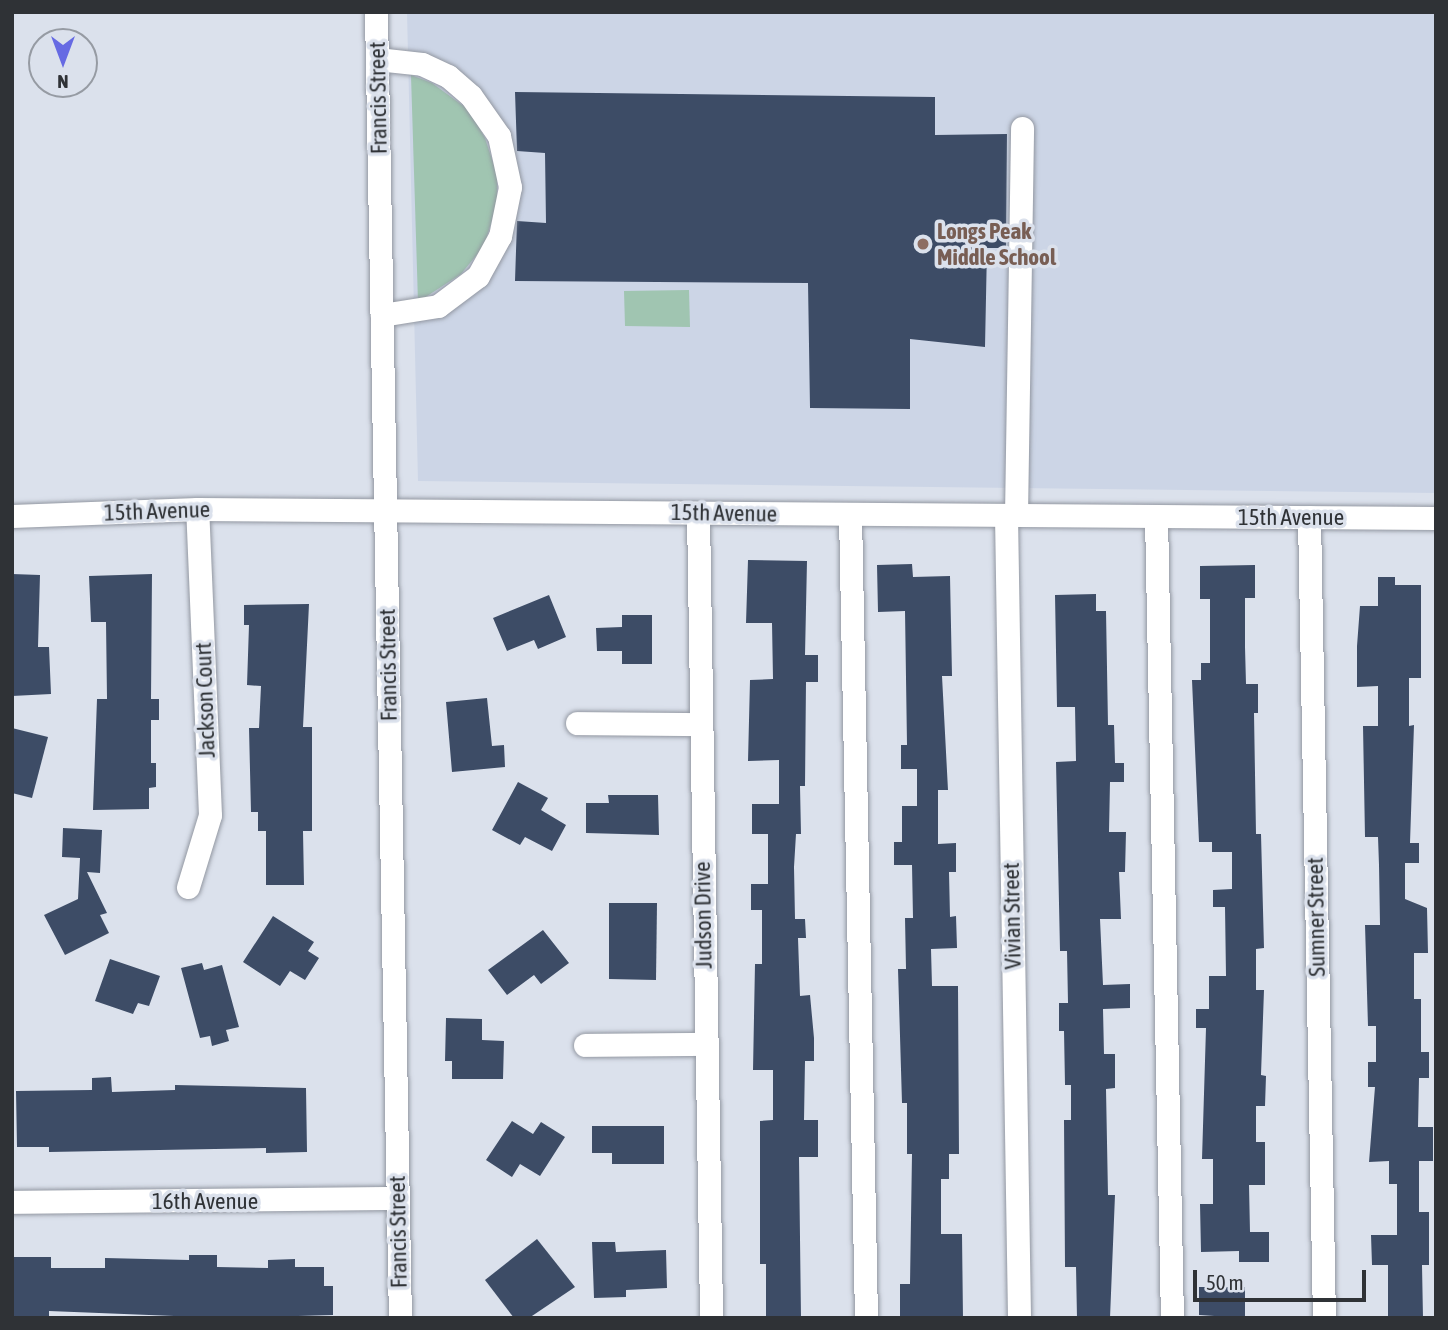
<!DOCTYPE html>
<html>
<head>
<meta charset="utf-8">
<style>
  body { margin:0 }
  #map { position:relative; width:1448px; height:1330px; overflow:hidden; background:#dbe1ec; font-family:"Asap Condensed",sans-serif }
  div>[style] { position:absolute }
  .built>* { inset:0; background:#ccd5e6 }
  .green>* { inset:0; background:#a0c5b1 }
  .building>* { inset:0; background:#3d4c66 }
  .roads { filter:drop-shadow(0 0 2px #9297a1) drop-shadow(0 0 2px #9297a1) }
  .minor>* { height:23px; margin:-11.5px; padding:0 11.5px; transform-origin:11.5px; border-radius:11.5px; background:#fff }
  .dots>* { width:19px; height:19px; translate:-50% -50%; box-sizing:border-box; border:4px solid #dbe1ec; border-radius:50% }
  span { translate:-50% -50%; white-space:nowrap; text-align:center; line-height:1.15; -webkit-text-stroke:7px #dbe1ec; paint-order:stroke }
  .street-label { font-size:23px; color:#2f3236 }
  .education-label { font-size:23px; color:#785e54; font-weight:700 }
  .left { translate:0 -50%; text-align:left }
  .frame { position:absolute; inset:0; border:14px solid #2f3236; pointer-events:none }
  .north { position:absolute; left:28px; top:28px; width:70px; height:70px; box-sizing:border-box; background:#dbe1ec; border:2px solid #969ba3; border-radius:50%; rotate:180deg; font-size:19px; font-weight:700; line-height:28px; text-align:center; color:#2f3236 }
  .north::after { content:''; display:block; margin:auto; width:24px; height:32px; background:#666ae3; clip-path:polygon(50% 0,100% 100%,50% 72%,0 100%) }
  .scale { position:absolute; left:1193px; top:1270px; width:173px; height:32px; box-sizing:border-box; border:4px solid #2f3236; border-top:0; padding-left:9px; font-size:21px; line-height:24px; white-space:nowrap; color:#2f3236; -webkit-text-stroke:5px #dbe1ec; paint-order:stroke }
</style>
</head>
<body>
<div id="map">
  <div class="built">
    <i style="clip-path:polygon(407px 12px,1436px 12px,1436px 493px,418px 481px)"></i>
  </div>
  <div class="green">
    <i style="clip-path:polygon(411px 75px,432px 83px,469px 110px,485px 138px,497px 175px,497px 204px,484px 246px,461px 274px,418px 302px)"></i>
    <i style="clip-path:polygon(689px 290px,690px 327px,625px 326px,624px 291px)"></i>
  </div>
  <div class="building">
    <i style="clip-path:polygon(515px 92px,935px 97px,935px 135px,1007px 134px,1006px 248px,987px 248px,985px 347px,910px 339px,910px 409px,810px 408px,808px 283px,515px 281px,517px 221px,546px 223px,545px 153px,517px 151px)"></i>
    <i style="clip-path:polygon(748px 560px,807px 561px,805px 655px,818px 655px,818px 682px,806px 682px,805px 786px,800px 786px,801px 834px,796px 834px,794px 867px,795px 919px,805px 919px,806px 938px,798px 938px,800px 996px,810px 995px,814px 1038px,814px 1061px,805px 1061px,804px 1120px,818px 1120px,818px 1157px,799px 1157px,801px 1318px,766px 1318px,766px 1264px,760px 1264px,760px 1121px,773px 1120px,773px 1070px,753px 1070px,755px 964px,762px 964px,762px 910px,751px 910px,751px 884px,768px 884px,768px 834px,752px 834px,752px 804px,779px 804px,779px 760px,748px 761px,750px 680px,773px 679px,772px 623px,746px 623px)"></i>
    <i style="clip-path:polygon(912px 564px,913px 577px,950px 576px,952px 676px,942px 676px,948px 790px,938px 790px,938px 844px,956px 843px,956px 872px,949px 872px,950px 917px,956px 916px,957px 948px,931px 949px,932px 986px,958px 986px,959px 1154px,949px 1154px,949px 1179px,941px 1179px,941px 1234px,962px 1234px,963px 1318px,900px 1318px,900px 1284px,910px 1284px,912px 1154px,907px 1154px,907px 1103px,902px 1103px,898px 969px,906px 969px,905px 918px,913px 918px,912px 865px,894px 865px,894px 842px,902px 842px,902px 806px,917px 806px,917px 769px,901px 769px,901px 745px,907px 745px,905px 611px,878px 612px,877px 565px)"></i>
    <i style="clip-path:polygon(1255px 565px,1255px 598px,1245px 598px,1245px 647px,1246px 684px,1258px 684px,1258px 713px,1254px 713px,1256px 834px,1261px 834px,1264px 948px,1256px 949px,1256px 990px,1264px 990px,1261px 1075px,1266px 1076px,1265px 1106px,1256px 1106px,1256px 1142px,1265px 1142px,1265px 1185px,1249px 1185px,1250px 1232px,1269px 1232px,1269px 1262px,1239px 1262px,1239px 1251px,1201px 1252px,1200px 1204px,1213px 1204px,1213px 1159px,1202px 1159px,1206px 1028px,1196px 1028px,1196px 1009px,1209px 1009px,1209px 976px,1226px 976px,1225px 907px,1213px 907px,1213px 890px,1232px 889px,1232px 852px,1212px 852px,1212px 842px,1199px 842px,1192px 680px,1201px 680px,1201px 663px,1210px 663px,1210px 599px,1200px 599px,1200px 566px)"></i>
    <i style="clip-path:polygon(12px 574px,40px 575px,38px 647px,49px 647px,51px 694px,12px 696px)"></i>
    <i style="clip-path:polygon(152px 574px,151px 699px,159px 699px,159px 720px,151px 720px,151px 763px,156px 763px,156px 787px,149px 788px,149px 809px,93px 810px,97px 699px,107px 699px,106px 622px,91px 622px,89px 576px)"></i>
    <i style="clip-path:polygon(1378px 577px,1395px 577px,1395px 585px,1421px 585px,1421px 678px,1409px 678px,1409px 726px,1414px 725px,1410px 843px,1419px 843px,1419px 863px,1405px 863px,1405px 899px,1427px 908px,1428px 953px,1414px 953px,1414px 999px,1421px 999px,1421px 1052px,1429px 1052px,1429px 1078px,1419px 1078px,1418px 1127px,1433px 1127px,1433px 1161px,1419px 1161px,1419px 1212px,1429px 1212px,1429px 1265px,1422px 1265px,1423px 1318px,1388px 1318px,1388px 1265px,1372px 1265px,1371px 1235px,1397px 1235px,1397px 1184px,1389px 1184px,1389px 1161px,1369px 1162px,1375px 1087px,1368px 1087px,1368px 1062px,1376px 1062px,1376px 1026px,1368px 1026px,1365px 925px,1380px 925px,1379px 865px,1378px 837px,1365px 837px,1363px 726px,1378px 726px,1378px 686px,1357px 687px,1357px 646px,1360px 606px,1378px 606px)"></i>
    <i style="clip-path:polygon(1096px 594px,1096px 611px,1106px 611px,1108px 725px,1114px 725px,1115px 763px,1124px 763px,1124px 782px,1110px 782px,1109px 832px,1126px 832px,1125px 872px,1119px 872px,1121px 919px,1100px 919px,1103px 985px,1130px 984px,1130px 1008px,1103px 1009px,1104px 1054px,1115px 1054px,1115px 1088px,1106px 1089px,1108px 1195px,1115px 1195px,1110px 1318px,1077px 1318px,1076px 1267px,1065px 1267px,1064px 1120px,1071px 1120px,1071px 1085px,1065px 1085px,1064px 1031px,1059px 1031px,1059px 1003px,1068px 1003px,1067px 951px,1060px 951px,1056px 762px,1076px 761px,1075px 707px,1057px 707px,1055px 595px)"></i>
    <i style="clip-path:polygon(549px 595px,566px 637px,538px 649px,534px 640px,507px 651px,493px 618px)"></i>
    <i style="clip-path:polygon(309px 604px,303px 727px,312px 727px,312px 831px,303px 831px,304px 885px,266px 885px,266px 831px,258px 831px,258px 812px,251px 812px,249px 728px,259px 728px,261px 686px,247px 685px,249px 625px,244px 625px,244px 605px)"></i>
    <i style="clip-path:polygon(622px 615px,652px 615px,652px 664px,622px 664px,622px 651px,597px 651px,596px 628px,622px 627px)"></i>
    <i style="clip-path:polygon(487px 698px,492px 746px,504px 745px,505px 767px,452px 772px,446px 702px)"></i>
    <i style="clip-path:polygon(12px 728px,48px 737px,32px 798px,12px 793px)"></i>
    <i style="clip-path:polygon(518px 782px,548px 798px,541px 810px,566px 825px,552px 851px,525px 837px,520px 845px,492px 830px)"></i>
    <i style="clip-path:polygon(608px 795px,658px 795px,659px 835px,586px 833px,586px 803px,609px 803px)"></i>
    <i style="clip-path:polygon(63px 828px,102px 830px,100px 873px,87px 872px,107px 913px,100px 915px,109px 933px,65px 955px,44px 915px,78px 899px,80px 858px,62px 857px)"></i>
    <i style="clip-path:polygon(609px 903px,657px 903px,656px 980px,609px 979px)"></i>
    <i style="clip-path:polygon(273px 916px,314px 942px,308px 951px,319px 958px,305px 980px,290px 971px,280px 986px,243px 962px)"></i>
    <i style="clip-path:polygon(543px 930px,569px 963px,541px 984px,534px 975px,507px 995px,488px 970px)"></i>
    <i style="clip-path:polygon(110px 959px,160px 976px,149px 1006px,138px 1003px,133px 1014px,95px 1001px)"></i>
    <i style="clip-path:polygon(202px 963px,204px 970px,222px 965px,239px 1027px,226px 1030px,229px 1041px,212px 1046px,210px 1036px,200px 1038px,181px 968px)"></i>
    <i style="clip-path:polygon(446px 1018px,482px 1019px,482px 1040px,504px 1041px,503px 1079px,452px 1079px,452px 1061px,445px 1061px)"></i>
    <i style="clip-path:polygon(111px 1077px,112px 1092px,175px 1090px,175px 1085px,306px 1088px,307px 1152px,266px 1153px,266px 1148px,49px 1152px,49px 1147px,17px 1147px,16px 1091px,92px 1090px,92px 1078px)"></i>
    <i style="clip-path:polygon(512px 1121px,533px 1134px,541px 1122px,565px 1137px,540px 1176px,520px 1164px,512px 1177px,486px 1160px)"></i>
    <i style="clip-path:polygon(592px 1126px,664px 1126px,664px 1164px,612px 1164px,612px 1153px,592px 1153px)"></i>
    <i style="clip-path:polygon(537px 1239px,575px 1287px,529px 1318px,514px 1318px,485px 1280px)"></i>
    <i style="clip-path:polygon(592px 1242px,615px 1242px,616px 1252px,666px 1250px,667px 1288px,626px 1290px,626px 1297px,594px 1298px)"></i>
    <i style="clip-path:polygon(189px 1255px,217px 1255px,217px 1267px,268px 1268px,268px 1260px,295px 1259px,295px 1267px,324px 1267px,324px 1286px,333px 1286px,333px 1315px,224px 1318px,49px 1311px,49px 1318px,12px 1318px,12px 1257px,51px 1257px,51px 1268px,105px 1268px,105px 1258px,189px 1260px)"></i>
    <i style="clip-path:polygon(1199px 1287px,1245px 1287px,1245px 1318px,1199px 1315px)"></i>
  </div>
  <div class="roads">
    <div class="minor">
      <i style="left:376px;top:12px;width:1306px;rotate:88.95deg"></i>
      <i style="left:377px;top:59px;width:45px;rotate:6.3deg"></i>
      <i style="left:422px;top:64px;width:29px;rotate:25deg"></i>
      <i style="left:448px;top:76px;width:30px;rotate:41deg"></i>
      <i style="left:471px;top:96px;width:49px;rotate:55deg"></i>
      <i style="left:499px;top:136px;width:52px;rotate:77.8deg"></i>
      <i style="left:510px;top:187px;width:50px;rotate:101.5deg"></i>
      <i style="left:500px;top:236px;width:46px;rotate:118.8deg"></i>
      <i style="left:478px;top:276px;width:50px;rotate:143.1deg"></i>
      <i style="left:438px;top:306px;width:57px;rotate:170.9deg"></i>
      <i style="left:698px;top:513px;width:805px;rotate:89.07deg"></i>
      <i style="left:850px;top:514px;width:804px;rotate:88.86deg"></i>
      <i style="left:1006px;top:515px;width:803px;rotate:89.07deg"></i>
      <i style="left:1016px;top:515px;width:387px;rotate:-89.1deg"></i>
      <i style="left:12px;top:516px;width:185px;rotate:-2.2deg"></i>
      <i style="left:197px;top:509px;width:1239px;rotate:0.42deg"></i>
      <i style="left:1156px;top:516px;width:802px;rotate:88.86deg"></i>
      <i style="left:1309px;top:517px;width:801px;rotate:88.93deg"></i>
      <i style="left:577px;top:723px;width:123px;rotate:0.5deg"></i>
      <i style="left:188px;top:887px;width:75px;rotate:-73deg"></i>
      <i style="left:210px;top:815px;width:306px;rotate:-92.4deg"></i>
      <i style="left:585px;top:1045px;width:121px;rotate:-0.5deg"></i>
      <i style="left:12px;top:1202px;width:386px;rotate:-0.6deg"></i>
    </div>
  </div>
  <div class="dots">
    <i style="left:923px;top:244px;background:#8d6e63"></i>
  </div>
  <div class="street-label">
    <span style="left:378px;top:98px;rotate:-91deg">Francis Street</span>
    <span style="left:157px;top:511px;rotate:-2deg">15th Avenue</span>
    <span style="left:724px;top:513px;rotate:1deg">15th Avenue</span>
    <span style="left:1291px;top:517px">15th Avenue</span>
    <span style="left:388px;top:665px;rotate:-91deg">Francis Street</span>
    <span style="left:205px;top:700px;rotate:-92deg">Jackson Court</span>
    <span style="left:703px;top:915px;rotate:-91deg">Judson Drive</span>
    <span style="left:1012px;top:916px;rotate:-91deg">Vivian Street</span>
    <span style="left:1316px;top:917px;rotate:-91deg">Sumner Street</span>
    <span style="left:205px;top:1201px">16th Avenue</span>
    <span style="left:398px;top:1232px;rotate:-91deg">Francis Street</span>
  </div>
  <div class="education-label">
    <span class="left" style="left:937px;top:244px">Longs Peak<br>Middle School</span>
  </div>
  <div class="frame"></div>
  <div class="north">N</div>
  <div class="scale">50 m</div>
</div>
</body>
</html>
